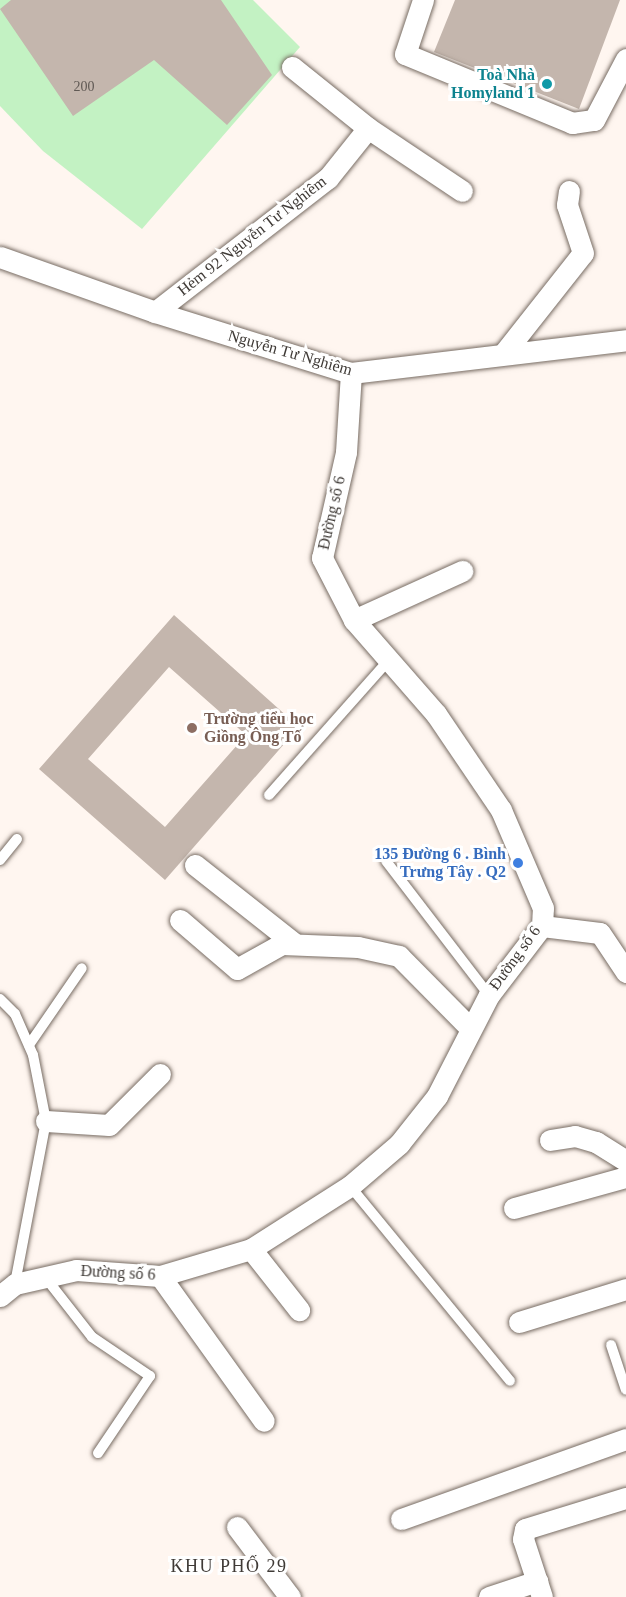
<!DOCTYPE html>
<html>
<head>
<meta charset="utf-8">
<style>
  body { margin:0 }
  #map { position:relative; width:626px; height:1597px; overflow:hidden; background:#fff6f0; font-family:"Times New Roman",serif }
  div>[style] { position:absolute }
  .green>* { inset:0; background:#c3f2c3 }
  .building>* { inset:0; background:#c4b6ad }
  .roads { filter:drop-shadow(0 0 2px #786c63) drop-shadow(0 0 2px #786c63) }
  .lane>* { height:10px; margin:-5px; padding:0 5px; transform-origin:5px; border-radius:5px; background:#fff }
  .street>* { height:21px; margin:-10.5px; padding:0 10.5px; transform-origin:10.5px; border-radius:10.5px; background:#fff }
  .dots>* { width:16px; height:16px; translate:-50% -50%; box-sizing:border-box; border:3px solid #fff; border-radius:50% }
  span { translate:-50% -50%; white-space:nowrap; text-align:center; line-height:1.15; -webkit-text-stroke:6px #fff; paint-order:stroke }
  .number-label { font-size:14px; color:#605954 }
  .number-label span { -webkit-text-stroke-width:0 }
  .culture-label { font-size:16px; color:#0d838f; font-weight:700 }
  .right { translate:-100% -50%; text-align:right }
  .street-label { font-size:16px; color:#3f3a36 }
  .education-label { font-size:16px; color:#785e54; font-weight:700 }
  .left { translate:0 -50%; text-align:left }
  .shop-label { font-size:16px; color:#366cbe; font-weight:700 }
  .neighbourhood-label { font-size:18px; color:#3f3a36; letter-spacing:1.5px }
</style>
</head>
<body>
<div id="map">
  <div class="green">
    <i style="clip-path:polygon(0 0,253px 0,300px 47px,142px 229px,43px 151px,0 106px)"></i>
  </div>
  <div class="building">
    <i style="clip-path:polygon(11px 0,221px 0,272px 75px,227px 125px,154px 60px,73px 116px,0 9px)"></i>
    <i style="clip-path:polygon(455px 0,620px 0,579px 109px,434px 52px)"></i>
    <i style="clip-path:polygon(evenodd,174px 615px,299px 727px,165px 880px,39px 769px,174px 615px,169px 667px,246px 735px,165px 827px,88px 759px,169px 667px)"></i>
  </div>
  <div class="roads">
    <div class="lane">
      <i style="left:269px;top:795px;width:181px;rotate:-48.4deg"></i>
      <i style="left:0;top:860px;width:27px;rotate:-51deg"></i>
      <i style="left:386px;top:861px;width:169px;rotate:52.5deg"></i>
      <i style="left:0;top:999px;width:21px;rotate:45deg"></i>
      <i style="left:15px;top:1014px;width:45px;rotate:66.3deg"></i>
      <i style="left:33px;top:1055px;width:67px;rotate:78.9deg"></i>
      <i style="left:46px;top:1121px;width:166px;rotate:100.8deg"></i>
      <i style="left:29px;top:1045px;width:93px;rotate:-55.5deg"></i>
      <i style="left:350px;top:1186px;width:252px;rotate:50.6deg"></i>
      <i style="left:45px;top:1277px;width:76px;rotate:51.9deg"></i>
      <i style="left:92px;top:1337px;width:70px;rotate:33.9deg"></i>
      <i style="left:150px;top:1376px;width:93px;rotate:124deg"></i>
      <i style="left:611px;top:1345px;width:47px;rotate:71.6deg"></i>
    </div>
    <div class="street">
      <i style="left:423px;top:0;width:57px;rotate:108.4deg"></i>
      <i style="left:405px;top:54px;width:181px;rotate:22.4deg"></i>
      <i style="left:572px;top:123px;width:22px;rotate:-8deg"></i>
      <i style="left:594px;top:120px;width:69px;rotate:-62.3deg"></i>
      <i style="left:292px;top:67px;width:97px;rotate:38.8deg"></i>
      <i style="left:368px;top:128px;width:113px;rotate:33.8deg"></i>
      <i style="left:0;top:257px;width:164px;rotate:19.5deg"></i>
      <i style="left:155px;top:312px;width:205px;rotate:17.3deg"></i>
      <i style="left:351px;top:373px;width:277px;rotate:-6.8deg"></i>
      <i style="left:155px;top:312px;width:219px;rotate:-37.8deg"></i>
      <i style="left:328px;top:178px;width:64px;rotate:-51.3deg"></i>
      <i style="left:504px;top:353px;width:127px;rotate:-51.7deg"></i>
      <i style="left:583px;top:253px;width:51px;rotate:-108.4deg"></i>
      <i style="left:567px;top:205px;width:14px;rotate:-82deg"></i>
      <i style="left:354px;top:620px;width:119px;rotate:-24.4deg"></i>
      <i style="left:195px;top:865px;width:127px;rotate:38.3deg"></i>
      <i style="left:180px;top:920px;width:75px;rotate:40.7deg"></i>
      <i style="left:237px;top:969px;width:51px;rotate:-29.1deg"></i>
      <i style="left:282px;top:944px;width:76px;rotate:2.3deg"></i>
      <i style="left:358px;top:947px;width:42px;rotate:12.4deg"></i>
      <i style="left:399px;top:956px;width:100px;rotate:45.4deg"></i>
      <i style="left:542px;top:926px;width:58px;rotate:6.9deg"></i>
      <i style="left:600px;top:933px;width:47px;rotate:56.3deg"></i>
      <i style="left:46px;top:1121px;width:63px;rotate:3.6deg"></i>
      <i style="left:109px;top:1125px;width:72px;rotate:-45deg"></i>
      <i style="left:550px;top:1140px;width:25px;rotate:-9deg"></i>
      <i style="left:575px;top:1136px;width:22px;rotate:16deg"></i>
      <i style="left:596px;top:1142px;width:36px;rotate:32deg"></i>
      <i style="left:514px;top:1208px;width:116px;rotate:-15.5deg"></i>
      <i style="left:251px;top:1249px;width:78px;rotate:51.8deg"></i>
      <i style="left:160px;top:1276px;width:178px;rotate:54.4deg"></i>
      <i style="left:0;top:1296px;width:19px;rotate:-39deg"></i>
      <i style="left:15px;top:1284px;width:63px;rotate:-12.9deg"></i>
      <i style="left:76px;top:1270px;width:84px;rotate:4.1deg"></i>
      <i style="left:160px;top:1276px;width:95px;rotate:-16.5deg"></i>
      <i style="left:251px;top:1249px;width:117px;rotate:-32.5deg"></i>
      <i style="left:350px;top:1186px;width:65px;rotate:-40.6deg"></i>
      <i style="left:399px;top:1144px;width:61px;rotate:-51.6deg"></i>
      <i style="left:437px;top:1096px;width:114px;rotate:-62.8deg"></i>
      <i style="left:489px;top:995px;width:87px;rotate:-52.5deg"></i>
      <i style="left:542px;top:926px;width:18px;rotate:-87deg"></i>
      <i style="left:543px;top:908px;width:107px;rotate:-113.2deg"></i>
      <i style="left:501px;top:810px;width:116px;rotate:-124.1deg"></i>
      <i style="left:436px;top:714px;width:125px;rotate:-131.1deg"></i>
      <i style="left:354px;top:620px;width:70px;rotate:-117.3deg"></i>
      <i style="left:322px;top:558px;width:109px;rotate:-77.2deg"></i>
      <i style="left:346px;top:452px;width:79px;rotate:-86.4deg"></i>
      <i style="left:519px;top:1322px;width:112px;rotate:-17.1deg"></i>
      <i style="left:401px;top:1519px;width:239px;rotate:-19.6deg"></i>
      <i style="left:237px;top:1527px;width:88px;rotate:52.9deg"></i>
      <i style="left:489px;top:1597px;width:51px;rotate:-18.4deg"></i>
      <i style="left:542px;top:1597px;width:61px;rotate:-108.1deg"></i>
      <i style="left:523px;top:1539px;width:10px;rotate:-79deg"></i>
      <i style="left:525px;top:1529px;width:106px;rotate:-17.1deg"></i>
    </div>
  </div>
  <div class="dots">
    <i style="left:547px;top:84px;background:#0f9aa8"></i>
    <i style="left:192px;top:728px;background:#8d6e63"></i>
    <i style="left:518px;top:863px;background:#3f7fe0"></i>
  </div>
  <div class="number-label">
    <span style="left:84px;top:87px">200</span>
  </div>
  <div class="culture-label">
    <span class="right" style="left:535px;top:84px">Toà Nhà<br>Homyland 1</span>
  </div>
  <div class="street-label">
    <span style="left:252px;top:236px;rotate:-38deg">Hẻm 92 Nguyễn Tư Nghiêm</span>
    <span style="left:290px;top:353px;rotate:16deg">Nguyễn Tư Nghiêm</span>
    <span style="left:332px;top:513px;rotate:-77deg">Đường số 6</span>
    <span style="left:515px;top:958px;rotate:-54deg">Đường số 6</span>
    <span style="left:118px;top:1273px;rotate:3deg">Đường số 6</span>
  </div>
  <div class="education-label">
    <span class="left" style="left:204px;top:728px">Trường tiểu học<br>Giồng Ông Tố</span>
  </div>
  <div class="shop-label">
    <span class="right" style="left:506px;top:863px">135 Đường 6 . Bình<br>Trưng Tây . Q2</span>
  </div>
  <div class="neighbourhood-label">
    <span style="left:229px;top:1566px">KHU PHỐ 29</span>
  </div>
</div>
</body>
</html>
